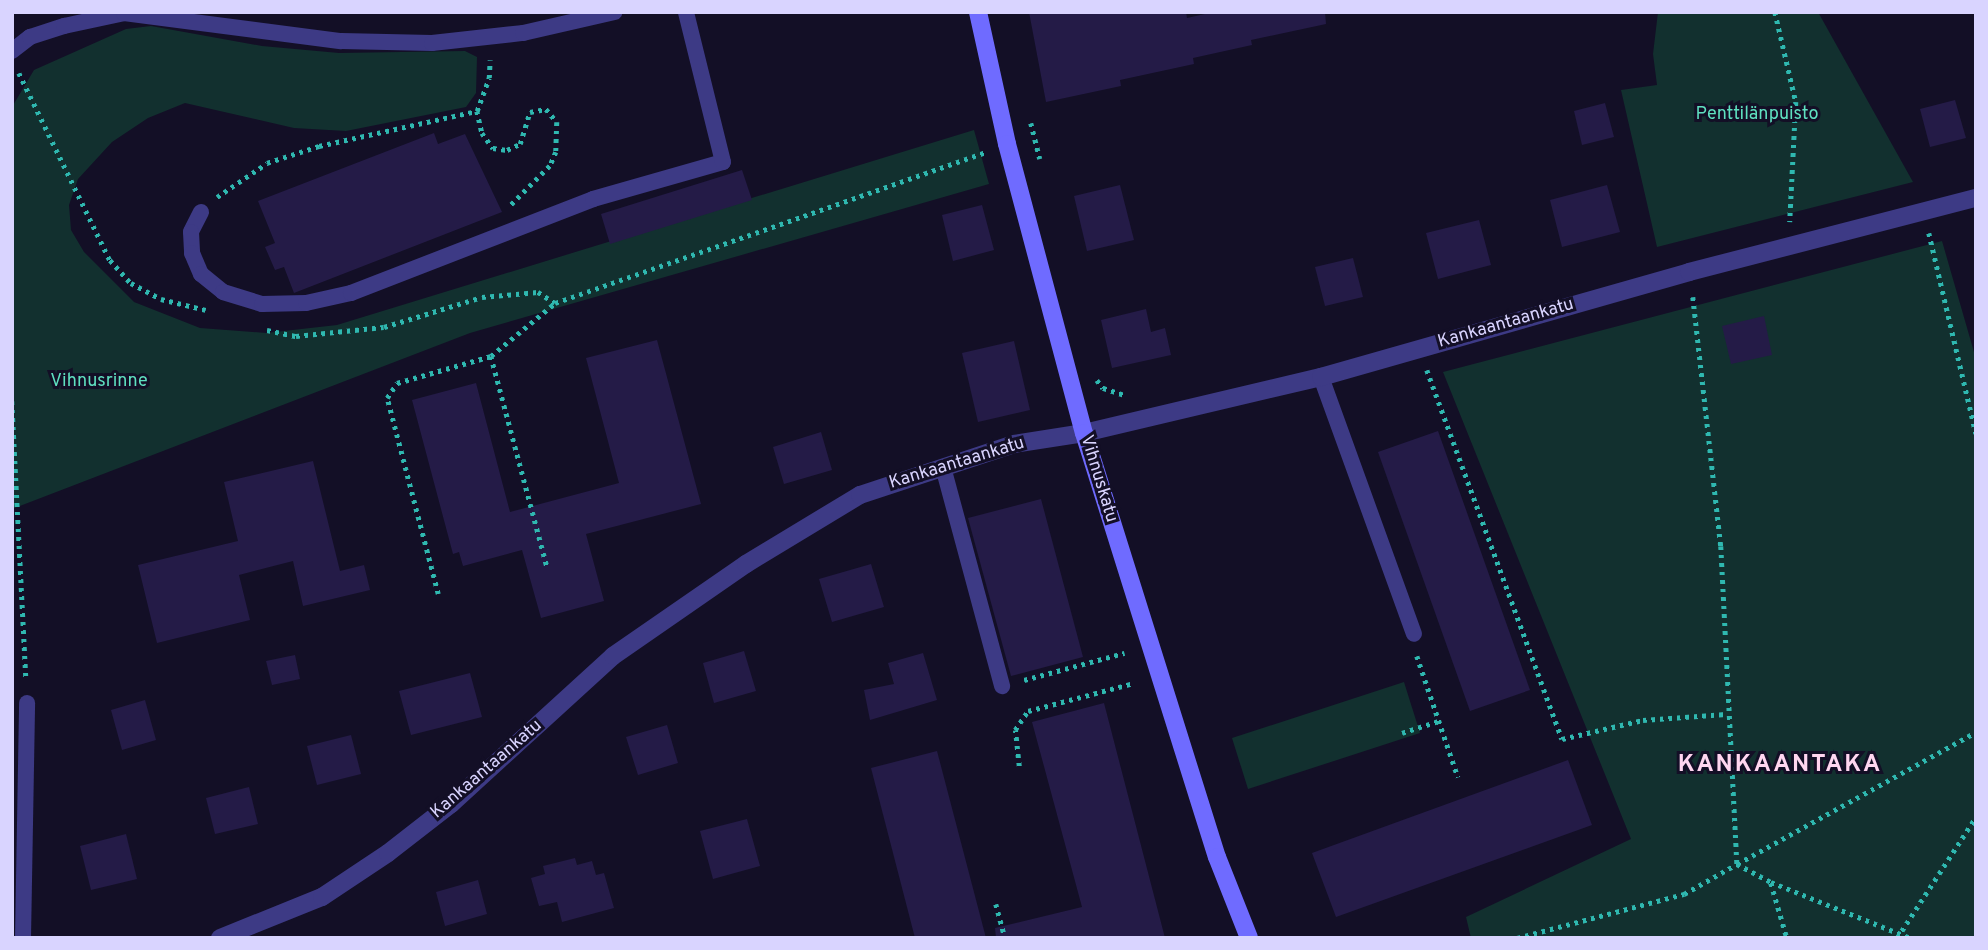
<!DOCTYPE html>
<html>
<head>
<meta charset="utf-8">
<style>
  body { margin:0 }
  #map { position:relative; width:1988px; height:950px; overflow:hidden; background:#130f26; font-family:Overpass,sans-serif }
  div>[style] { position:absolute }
  .green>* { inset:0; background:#12302f }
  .building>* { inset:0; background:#241b47 }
  .path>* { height:4.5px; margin-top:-2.25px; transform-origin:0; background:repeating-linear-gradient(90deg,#2fb8b0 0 3.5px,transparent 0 8.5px) }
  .lane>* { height:16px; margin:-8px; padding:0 8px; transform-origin:8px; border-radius:8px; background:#3d3a85 }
  .street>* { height:18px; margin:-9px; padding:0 9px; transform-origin:9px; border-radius:9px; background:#3d3a85 }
  .secondary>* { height:18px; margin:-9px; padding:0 9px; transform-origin:9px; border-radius:9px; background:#6f6bff }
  span { translate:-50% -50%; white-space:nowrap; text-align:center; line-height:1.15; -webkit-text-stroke:6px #130f26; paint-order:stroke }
  .park-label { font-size:18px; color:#5fe0c0 }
  .street-label { font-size:18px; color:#d9d4ff }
  .district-label { font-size:24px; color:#ffd6f0; font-weight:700; letter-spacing:2px }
  .frame { position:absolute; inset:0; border:14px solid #d9d4ff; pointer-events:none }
</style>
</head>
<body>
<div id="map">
  <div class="green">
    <i style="clip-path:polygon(1658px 12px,1818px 12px,1913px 182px,1657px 247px,1621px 90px,1657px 85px,1653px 54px)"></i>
    <i style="clip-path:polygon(151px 26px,262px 46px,339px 53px,465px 51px,477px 57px,476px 93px,466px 107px,346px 131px,294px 128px,185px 103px,148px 118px,112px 142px,78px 179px,69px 205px,71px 230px,84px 252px,134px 302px,200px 328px,266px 333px,337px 325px,974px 130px,989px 184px,470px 333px,12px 509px,12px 107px,34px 70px,126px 29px)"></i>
    <i style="clip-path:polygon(1942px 241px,1976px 359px,1976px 938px,1471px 938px,1466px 917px,1631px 839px,1443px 372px)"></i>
    <i style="clip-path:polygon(1404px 682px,1420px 733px,1248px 789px,1232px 738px)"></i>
  </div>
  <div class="building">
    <i style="clip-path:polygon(1029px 12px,1186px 12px,1187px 18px,1214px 12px,1325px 12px,1326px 24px,1251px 40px,1252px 45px,1193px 58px,1194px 64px,1120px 80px,1121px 86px,1046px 102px)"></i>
    <i style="clip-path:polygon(1955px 100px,1966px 138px,1930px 147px,1920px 109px)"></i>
    <i style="clip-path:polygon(1605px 103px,1614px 137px,1582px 145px,1574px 111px)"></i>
    <i style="clip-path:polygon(434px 133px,438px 144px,465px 134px,502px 212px,294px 293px,284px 267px,275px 270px,265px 247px,275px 243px,258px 201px)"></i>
    <i style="clip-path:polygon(742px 170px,752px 200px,610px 244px,601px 214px)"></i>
    <i style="clip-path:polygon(1120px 185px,1134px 240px,1087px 251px,1074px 196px)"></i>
    <i style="clip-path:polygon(1607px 185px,1620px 232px,1562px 247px,1550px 200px)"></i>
    <i style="clip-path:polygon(982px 205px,994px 250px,953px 261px,942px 215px)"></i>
    <i style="clip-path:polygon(1479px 220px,1491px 265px,1438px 279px,1426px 233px)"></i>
    <i style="clip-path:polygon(1353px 258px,1363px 297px,1325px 306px,1315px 267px)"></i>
    <i style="clip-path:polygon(1146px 309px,1151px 332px,1165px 328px,1171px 355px,1112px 368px,1101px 320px)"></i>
    <i style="clip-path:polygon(1764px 316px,1772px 355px,1731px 364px,1722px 326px)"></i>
    <i style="clip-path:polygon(657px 340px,701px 504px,586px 534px,604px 601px,541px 618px,522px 550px,463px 566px,459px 552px,453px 554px,412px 400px,476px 383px,510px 512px,619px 483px,586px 358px)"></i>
    <i style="clip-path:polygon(1014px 341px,1030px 410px,978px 422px,962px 353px)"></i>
    <i style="clip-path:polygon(1438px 431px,1530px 690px,1470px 711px,1378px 452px)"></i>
    <i style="clip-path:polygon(821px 432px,832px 470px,784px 484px,773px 447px)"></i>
    <i style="clip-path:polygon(313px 461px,340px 571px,364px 565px,370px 590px,303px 606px,293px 561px,239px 575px,250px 620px,157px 643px,138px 565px,238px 541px,224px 482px)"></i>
    <i style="clip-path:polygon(1041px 499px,1083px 657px,1011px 676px,968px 518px)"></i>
    <i style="clip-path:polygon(871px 564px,884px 607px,832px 622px,819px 579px)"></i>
    <i style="clip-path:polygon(744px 651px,756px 691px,714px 703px,703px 663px)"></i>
    <i style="clip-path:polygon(923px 653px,937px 700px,870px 720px,864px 690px,894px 684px,888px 663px)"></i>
    <i style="clip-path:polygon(295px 655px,300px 679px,272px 685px,266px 661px)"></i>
    <i style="clip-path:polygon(470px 673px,482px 717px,411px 735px,399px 691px)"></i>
    <i style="clip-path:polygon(145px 700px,156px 740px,122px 750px,111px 710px)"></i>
    <i style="clip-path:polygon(1104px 703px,1165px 938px,996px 938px,995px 928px,1082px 907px,1032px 722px)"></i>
    <i style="clip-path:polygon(667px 725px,678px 763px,638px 775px,626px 737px)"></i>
    <i style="clip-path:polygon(351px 735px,361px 774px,317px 785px,307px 746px)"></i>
    <i style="clip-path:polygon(937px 751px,986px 938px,915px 938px,871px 768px)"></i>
    <i style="clip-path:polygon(1568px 760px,1592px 825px,1336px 917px,1312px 853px)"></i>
    <i style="clip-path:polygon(249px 787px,258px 824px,215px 834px,206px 798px)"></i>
    <i style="clip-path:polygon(747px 819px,760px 866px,713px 879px,700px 831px)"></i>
    <i style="clip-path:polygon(126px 834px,137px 879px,91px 890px,80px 846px)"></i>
    <i style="clip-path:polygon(575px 858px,577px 865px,592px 861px,596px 875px,604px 873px,614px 908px,562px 922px,557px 902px,539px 906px,531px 878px,545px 874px,543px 866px)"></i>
    <i style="clip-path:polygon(478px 880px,487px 914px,445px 926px,436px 892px)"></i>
  </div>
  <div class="path">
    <i style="left:1775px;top:12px;width:92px;rotate:76.9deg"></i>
    <i style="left:1796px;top:102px;width:120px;rotate:92.9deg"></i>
    <i style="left:19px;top:73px;width:208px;rotate:64.1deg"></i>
    <i style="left:110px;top:260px;width:31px;rotate:48deg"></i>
    <i style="left:131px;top:283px;width:34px;rotate:28deg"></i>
    <i style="left:161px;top:299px;width:46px;rotate:13.7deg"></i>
    <i style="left:477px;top:111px;width:23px;rotate:77deg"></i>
    <i style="left:482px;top:133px;width:19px;rotate:54deg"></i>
    <i style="left:493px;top:148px;width:14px;rotate:8deg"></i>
    <i style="left:507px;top:150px;width:14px;rotate:-25deg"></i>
    <i style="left:520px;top:144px;width:34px;rotate:-73deg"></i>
    <i style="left:530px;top:112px;width:16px;rotate:-11deg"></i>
    <i style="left:546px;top:109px;width:17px;rotate:50deg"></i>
    <i style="left:557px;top:122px;width:30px;rotate:92deg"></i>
    <i style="left:556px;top:152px;width:15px;rotate:113deg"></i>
    <i style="left:550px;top:166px;width:55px;rotate:135deg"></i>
    <i style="left:1031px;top:123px;width:37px;rotate:76deg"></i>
    <i style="left:217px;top:197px;width:60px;rotate:-34.2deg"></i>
    <i style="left:267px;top:163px;width:55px;rotate:-18.1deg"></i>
    <i style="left:319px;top:146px;width:162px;rotate:-12.5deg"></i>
    <i style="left:477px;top:111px;width:35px;rotate:-70deg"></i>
    <i style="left:489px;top:78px;width:18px;rotate:-87deg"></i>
    <i style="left:1929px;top:233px;width:206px;rotate:76.8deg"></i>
    <i style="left:1693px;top:297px;width:251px;rotate:83.6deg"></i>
    <i style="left:1721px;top:546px;width:318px;rotate:87.1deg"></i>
    <i style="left:1737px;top:864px;width:273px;rotate:-28.9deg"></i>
    <i style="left:267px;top:330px;width:30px;rotate:12deg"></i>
    <i style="left:296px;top:336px;width:88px;rotate:-5.8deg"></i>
    <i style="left:384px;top:327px;width:102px;rotate:-17deg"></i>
    <i style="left:482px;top:297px;width:56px;rotate:-5.1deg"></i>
    <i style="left:538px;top:292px;width:20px;rotate:33deg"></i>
    <i style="left:491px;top:356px;width:218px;rotate:75.1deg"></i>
    <i style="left:1427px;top:370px;width:393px;rotate:69.9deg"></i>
    <i style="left:1562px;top:739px;width:83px;rotate:-13.2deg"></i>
    <i style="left:1643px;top:720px;width:83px;rotate:-4.1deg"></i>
    <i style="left:1097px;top:380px;width:10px;rotate:53deg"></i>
    <i style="left:1103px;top:388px;width:23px;rotate:18deg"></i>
    <i style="left:12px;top:401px;width:280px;rotate:87.1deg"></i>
    <i style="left:438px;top:594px;width:203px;rotate:-104.6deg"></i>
    <i style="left:387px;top:398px;width:18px;rotate:-56deg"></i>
    <i style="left:397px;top:383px;width:98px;rotate:-16deg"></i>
    <i style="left:491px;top:356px;width:83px;rotate:-39.6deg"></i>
    <i style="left:555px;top:303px;width:457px;rotate:-19.3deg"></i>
    <i style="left:1417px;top:656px;width:128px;rotate:71.3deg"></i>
    <i style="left:1024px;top:680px;width:104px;rotate:-15.1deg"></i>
    <i style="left:1402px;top:733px;width:38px;rotate:-18deg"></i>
    <i style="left:1019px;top:766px;width:36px;rotate:-96deg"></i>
    <i style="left:1015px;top:730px;width:23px;rotate:-56deg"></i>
    <i style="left:1028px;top:711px;width:110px;rotate:-14.8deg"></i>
    <i style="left:1771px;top:883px;width:57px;rotate:73.8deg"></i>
    <i style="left:996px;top:904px;width:35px;rotate:75deg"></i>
    <i style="left:1517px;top:938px;width:173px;rotate:-14.8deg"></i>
    <i style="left:1684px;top:894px;width:61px;rotate:-29.5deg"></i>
    <i style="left:1737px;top:864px;width:38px;rotate:28deg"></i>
    <i style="left:1771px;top:882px;width:150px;rotate:21.9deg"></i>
    <i style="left:1897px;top:938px;width:145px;rotate:-56.9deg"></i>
  </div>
  <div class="lane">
    <i style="left:12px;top:51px;width:23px;rotate:-38deg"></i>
    <i style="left:30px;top:37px;width:36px;rotate:-18deg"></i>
    <i style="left:64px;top:26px;width:61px;rotate:-12.2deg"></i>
    <i style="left:124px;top:13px;width:219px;rotate:7.4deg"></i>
    <i style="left:341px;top:41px;width:91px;rotate:1.3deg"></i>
    <i style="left:432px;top:43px;width:92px;rotate:-6.3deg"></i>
    <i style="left:523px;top:33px;width:94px;rotate:-12.9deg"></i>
    <i style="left:201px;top:212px;width:22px;rotate:117deg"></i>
    <i style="left:191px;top:232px;width:21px;rotate:87deg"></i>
    <i style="left:192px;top:253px;width:23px;rotate:67deg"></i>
    <i style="left:201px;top:274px;width:28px;rotate:39deg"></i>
    <i style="left:223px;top:292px;width:41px;rotate:17.1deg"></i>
    <i style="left:262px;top:304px;width:44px;rotate:-1.3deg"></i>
    <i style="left:306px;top:303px;width:46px;rotate:-12.5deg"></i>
    <i style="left:351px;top:293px;width:260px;rotate:-21.2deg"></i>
    <i style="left:593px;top:199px;width:135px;rotate:-15.9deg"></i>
    <i style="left:723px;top:162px;width:154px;rotate:-103.9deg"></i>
    <i style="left:1321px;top:377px;width:273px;rotate:70.1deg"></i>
    <i style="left:943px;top:467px;width:227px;rotate:74.9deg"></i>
    <i style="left:23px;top:938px;width:235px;rotate:-89deg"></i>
  </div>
  <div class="street">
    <i style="left:220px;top:938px;width:110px;rotate:-21.9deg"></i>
    <i style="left:322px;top:897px;width:79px;rotate:-33.7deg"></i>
    <i style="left:388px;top:853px;width:80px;rotate:-37.9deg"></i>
    <i style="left:451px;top:804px;width:219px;rotate:-42.4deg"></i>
    <i style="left:613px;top:656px;width:162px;rotate:-34.7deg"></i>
    <i style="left:746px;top:564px;width:133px;rotate:-31.2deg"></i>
    <i style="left:860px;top:495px;width:162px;rotate:-18.3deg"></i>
    <i style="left:1014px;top:444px;width:71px;rotate:-8.9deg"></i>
    <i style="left:1084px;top:433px;width:244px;rotate:-13.3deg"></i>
    <i style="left:1321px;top:377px;width:383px;rotate:-15.9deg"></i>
    <i style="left:1689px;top:272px;width:296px;rotate:-14.5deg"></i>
  </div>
  <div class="secondary">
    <i style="left:978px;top:12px;width:135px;rotate:77.6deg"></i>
    <i style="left:1007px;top:144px;width:299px;rotate:75.1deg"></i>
    <i style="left:1084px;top:433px;width:444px;rotate:72.6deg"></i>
    <i style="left:1217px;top:857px;width:87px;rotate:68.4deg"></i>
  </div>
  <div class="park-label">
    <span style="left:1757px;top:115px">Penttilänpuisto</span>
    <span style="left:99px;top:382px">Vihnusrinne</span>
  </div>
  <div class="street-label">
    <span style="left:1506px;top:324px;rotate:-16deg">Kankaantaankatu</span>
    <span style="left:957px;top:464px;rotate:-17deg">Kankaantaankatu</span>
    <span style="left:1098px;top:479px;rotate:73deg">Vihnuskatu</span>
    <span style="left:487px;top:770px;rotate:-41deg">Kankaantaankatu</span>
  </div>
  <div class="district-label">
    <span style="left:1780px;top:766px">KANKAANTAKA</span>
  </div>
  <div class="frame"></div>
</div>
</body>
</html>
